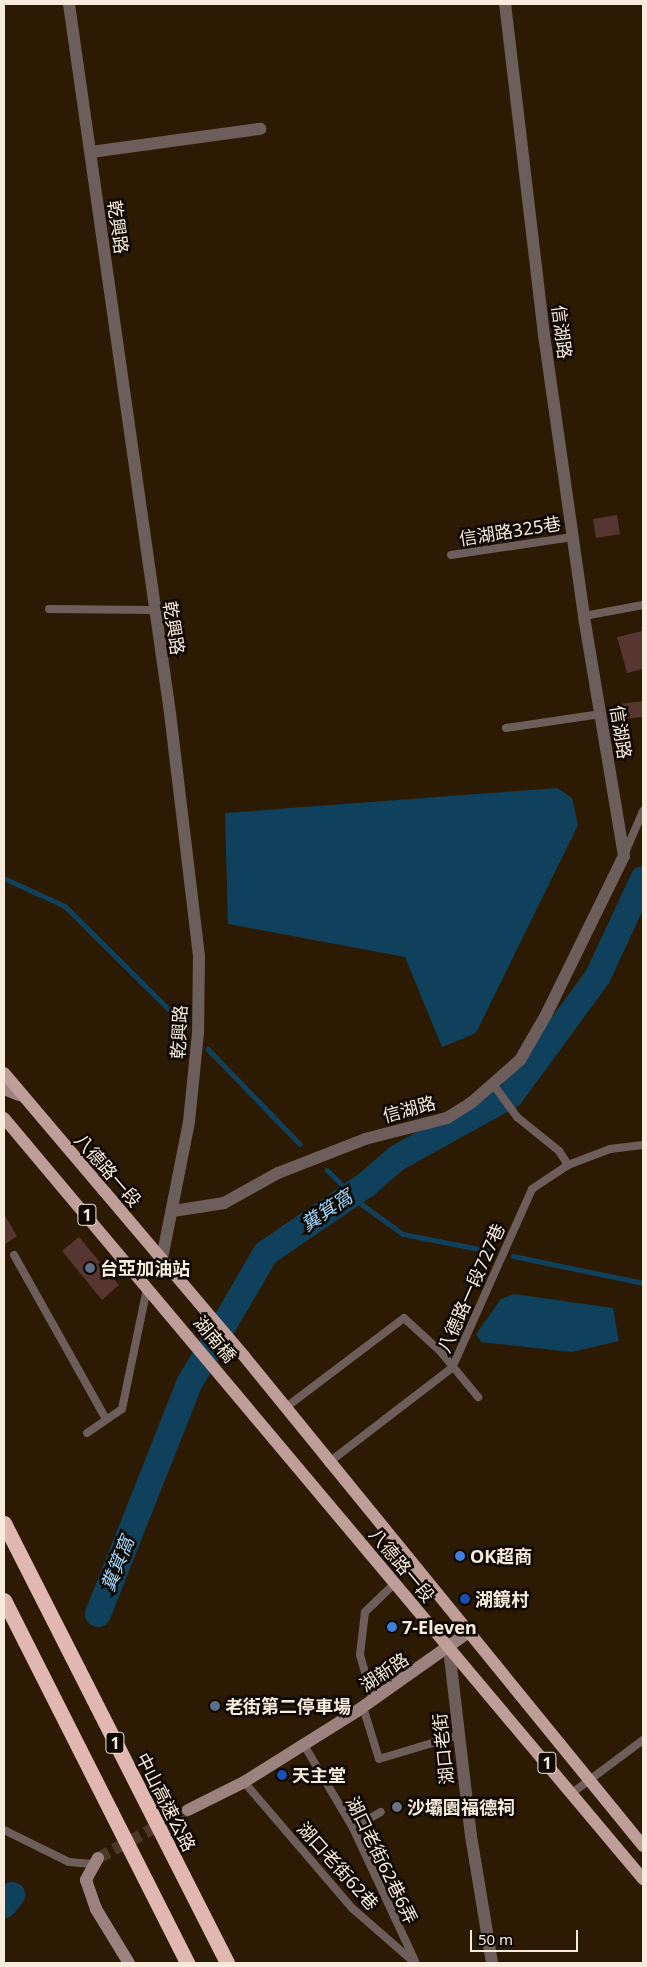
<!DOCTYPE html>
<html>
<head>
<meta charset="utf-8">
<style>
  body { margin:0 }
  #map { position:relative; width:647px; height:1967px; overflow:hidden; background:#2d1a02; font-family:"Noto Sans","Noto Sans TC",sans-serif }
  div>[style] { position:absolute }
  .water>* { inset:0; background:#0f415c }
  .stream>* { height:4.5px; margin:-2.25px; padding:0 2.25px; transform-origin:2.25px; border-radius:2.25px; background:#0f415c }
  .river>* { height:26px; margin:-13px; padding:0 13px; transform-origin:13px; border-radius:13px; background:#0f415c }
  .building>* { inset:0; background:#573631 }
  .secondary-tunnel>* { height:12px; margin-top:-6px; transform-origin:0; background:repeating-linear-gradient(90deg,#4b3923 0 12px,transparent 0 18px) }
  .lane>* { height:8px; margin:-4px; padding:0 4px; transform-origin:4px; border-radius:4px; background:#6e5e5b }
  .street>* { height:12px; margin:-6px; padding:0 6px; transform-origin:6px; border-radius:6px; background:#6e5e5b }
  .secondary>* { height:12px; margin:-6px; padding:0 6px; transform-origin:6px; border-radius:6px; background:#9c827e }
  .primary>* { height:12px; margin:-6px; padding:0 6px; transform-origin:6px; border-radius:6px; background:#bf9d98 }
  .highway>* { height:15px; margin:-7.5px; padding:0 7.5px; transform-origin:7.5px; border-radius:7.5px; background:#e0b7b1 }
  .dots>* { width:14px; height:14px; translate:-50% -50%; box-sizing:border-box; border:2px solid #0f0701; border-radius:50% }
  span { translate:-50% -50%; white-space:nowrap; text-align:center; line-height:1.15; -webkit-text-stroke:5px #0f0701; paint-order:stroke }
  .shield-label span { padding:1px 4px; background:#0f0701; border:1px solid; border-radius:4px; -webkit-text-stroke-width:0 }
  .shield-label { font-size:16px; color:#f8ebdc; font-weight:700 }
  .street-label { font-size:18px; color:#f8ebdc }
  .poi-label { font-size:18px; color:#f8ebdc; font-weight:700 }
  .left { translate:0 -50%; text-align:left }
  .water-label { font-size:19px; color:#9fd8ff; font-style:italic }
  .frame { position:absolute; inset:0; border:5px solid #f8ebdc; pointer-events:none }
  .scale { position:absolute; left:470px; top:1930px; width:108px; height:22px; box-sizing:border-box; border:2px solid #f8ebdc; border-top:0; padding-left:6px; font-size:15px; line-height:18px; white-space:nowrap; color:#f8ebdc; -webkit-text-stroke:4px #0f0701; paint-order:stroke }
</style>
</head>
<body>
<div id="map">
  <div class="water">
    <i style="clip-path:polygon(557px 788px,572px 798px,578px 825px,476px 1033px,442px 1047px,405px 957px,228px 924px,225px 813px)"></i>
    <i style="clip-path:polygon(514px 1294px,613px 1308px,619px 1341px,572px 1352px,481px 1342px,476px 1334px,501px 1299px)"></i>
  </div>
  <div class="stream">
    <i style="left:4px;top:878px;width:67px;rotate:24.7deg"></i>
    <i style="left:65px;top:906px;width:172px;rotate:44.8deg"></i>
    <i style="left:208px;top:1049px;width:132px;rotate:45.9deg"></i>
    <i style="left:327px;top:1170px;width:50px;rotate:44.2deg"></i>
    <i style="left:363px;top:1205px;width:49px;rotate:35.9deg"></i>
    <i style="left:403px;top:1234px;width:89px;rotate:11.1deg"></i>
    <i style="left:513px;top:1256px;width:133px;rotate:11.7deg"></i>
  </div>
  <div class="river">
    <i style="left:98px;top:1614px;width:247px;rotate:-68.4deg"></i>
    <i style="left:189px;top:1384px;width:152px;rotate:-59.6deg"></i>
    <i style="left:266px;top:1253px;width:122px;rotate:-34.3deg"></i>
    <i style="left:367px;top:1184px;width:40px;rotate:-41deg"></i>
    <i style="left:397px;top:1158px;width:130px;rotate:-28.9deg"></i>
    <i style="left:511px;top:1095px;width:147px;rotate:-53.8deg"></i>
    <i style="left:598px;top:976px;width:107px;rotate:-65.1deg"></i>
    <i style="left:4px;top:1905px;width:13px;rotate:-51deg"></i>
  </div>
  <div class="building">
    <i style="clip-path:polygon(617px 515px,620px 534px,596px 538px,593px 519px)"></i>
    <i style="clip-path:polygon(643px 631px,643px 669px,627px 673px,617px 637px)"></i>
    <i style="clip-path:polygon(643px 701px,643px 717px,620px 719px,619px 704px)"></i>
    <i style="clip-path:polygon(4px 1214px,17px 1236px,4px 1245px)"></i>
    <i style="clip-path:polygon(79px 1237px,119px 1285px,102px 1300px,62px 1251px)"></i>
  </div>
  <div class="secondary-tunnel">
    <i style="left:98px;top:1858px;width:102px;rotate:-28.1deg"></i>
  </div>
  <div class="lane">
    <i style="left:451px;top:555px;width:123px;rotate:-8.4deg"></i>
    <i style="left:49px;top:609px;width:104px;rotate:0.6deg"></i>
    <i style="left:584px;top:616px;width:60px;rotate:-10.6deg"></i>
    <i style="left:506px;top:728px;width:96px;rotate:-8.4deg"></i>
    <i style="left:625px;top:853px;width:46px;rotate:-66.8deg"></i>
    <i style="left:493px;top:1084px;width:41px;rotate:54deg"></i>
    <i style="left:517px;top:1117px;width:54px;rotate:39deg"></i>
    <i style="left:559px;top:1151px;width:17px;rotate:57deg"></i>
    <i style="left:14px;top:1255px;width:188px;rotate:60.7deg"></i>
    <i style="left:285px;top:1408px;width:149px;rotate:-37.1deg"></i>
    <i style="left:404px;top:1318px;width:49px;rotate:42.5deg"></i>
    <i style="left:440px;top:1351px;width:60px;rotate:50.4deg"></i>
    <i style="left:87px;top:1433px;width:42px;rotate:-34.4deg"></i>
    <i style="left:122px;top:1409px;width:124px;rotate:-78.3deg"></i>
    <i style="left:328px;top:1463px;width:156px;rotate:-37.5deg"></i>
    <i style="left:452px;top:1368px;width:196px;rotate:-65.9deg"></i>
    <i style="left:532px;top:1189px;width:43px;rotate:-33.7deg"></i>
    <i style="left:568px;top:1165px;width:45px;rotate:-20.9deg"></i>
    <i style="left:610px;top:1149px;width:33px;rotate:-7deg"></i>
    <i style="left:373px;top:1700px;width:47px;rotate:-106.1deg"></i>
    <i style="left:360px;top:1655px;width:43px;rotate:-83.4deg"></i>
    <i style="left:365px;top:1612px;width:42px;rotate:-44deg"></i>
    <i style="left:363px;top:1707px;width:54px;rotate:72.9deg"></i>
    <i style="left:379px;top:1759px;width:84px;rotate:-16.7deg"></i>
    <i style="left:304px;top:1745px;width:96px;rotate:59.4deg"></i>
    <i style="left:353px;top:1828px;width:147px;rotate:65deg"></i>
    <i style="left:244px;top:1782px;width:166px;rotate:49.4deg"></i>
    <i style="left:352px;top:1908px;width:84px;rotate:41.1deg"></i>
    <i style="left:572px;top:1793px;width:89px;rotate:-36.7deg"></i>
    <i style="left:353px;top:1828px;width:32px;rotate:-30deg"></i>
    <i style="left:4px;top:1830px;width:72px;rotate:26.2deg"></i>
    <i style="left:69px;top:1862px;width:23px;rotate:5deg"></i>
  </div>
  <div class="street">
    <i style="left:69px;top:4px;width:716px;rotate:81.89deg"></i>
    <i style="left:170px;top:713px;width:244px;rotate:83.2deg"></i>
    <i style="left:199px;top:955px;width:78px;rotate:90.7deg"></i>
    <i style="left:198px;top:1033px;width:89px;rotate:95.8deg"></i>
    <i style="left:189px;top:1122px;width:139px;rotate:101.2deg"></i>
    <i style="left:91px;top:152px;width:171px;rotate:-7.8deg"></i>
    <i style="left:173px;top:1211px;width:52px;rotate:-8.9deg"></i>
    <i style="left:224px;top:1203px;width:62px;rotate:-29.1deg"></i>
    <i style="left:278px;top:1173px;width:93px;rotate:-21.3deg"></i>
    <i style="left:365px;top:1139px;width:85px;rotate:-14.4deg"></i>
    <i style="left:447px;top:1118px;width:28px;rotate:-32deg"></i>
    <i style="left:471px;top:1103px;width:65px;rotate:-41.3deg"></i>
    <i style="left:520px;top:1060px;width:52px;rotate:-60deg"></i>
    <i style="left:546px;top:1015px;width:177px;rotate:-63.9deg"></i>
    <i style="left:624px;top:856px;width:243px;rotate:-99.5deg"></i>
    <i style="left:584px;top:616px;width:284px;rotate:-98.1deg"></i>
    <i style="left:544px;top:335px;width:333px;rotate:-96.7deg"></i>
    <i style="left:449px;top:1649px;width:188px;rotate:83.3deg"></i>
    <i style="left:471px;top:1836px;width:129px;rotate:80.6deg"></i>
  </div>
  <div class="secondary">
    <i style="left:4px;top:1089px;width:16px;rotate:22deg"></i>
    <i style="left:188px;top:1810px;width:63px;rotate:-26.6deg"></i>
    <i style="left:244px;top:1782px;width:133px;rotate:-32.1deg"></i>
    <i style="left:357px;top:1711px;width:135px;rotate:-35.3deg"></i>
    <i style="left:98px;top:1858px;width:25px;rotate:119deg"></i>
    <i style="left:86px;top:1880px;width:31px;rotate:71deg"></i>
    <i style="left:96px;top:1909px;width:63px;rotate:58.6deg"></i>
  </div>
  <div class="primary">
    <i style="left:4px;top:1073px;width:371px;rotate:49.7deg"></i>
    <i style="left:244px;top:1356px;width:632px;rotate:50.84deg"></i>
    <i style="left:4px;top:1118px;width:994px;rotate:49.98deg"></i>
  </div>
  <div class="highway">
    <i style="left:4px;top:1523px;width:493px;rotate:63.1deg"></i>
    <i style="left:4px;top:1600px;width:407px;rotate:63.2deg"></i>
  </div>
  <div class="dots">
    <i style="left:90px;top:1268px;background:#5c6f8a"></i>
    <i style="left:460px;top:1556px;background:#3f7fe0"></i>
    <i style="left:465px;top:1599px;background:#1a4fb4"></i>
    <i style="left:392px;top:1627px;background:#3f7fe0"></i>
    <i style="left:215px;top:1706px;background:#5c6f8a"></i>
    <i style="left:282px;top:1775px;background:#1a4fb4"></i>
    <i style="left:397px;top:1807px;background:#6b7280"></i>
  </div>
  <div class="shield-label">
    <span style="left:87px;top:1215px">1</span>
    <span style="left:115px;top:1743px">1</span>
    <span style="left:547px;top:1763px">1</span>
  </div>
  <div class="street-label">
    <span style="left:118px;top:227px;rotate:82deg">乾興路</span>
    <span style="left:562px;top:332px;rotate:83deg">信湖路</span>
    <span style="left:510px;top:531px;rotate:-9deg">信湖路325巷</span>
    <span style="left:174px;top:628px;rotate:81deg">乾興路</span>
    <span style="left:621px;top:732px;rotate:81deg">信湖路</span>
    <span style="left:179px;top:1032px;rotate:-87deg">乾興路</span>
    <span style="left:409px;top:1109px;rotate:-15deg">信湖路</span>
    <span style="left:108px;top:1170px;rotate:49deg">八德路一段</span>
    <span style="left:471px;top:1288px;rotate:-66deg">八德路一段727巷</span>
    <span style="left:215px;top:1339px;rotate:50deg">湖南橋</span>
    <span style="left:402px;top:1565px;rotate:50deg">八德路一段</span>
    <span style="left:384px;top:1672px;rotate:-34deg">湖新路</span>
    <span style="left:443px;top:1749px;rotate:-96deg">湖口老街</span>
    <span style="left:166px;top:1802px;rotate:63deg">中山高速公路</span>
    <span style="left:382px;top:1860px;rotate:64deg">湖口老街62巷6弄</span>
    <span style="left:338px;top:1866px;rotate:48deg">湖口老街62巷</span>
  </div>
  <div class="poi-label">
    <span class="left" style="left:100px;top:1268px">台亞加油站</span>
    <span class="left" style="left:470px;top:1556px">OK超商</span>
    <span class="left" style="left:475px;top:1599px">湖鏡村</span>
    <span class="left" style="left:402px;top:1627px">7-Eleven</span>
    <span class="left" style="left:225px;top:1706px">老街第二停車場</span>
    <span class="left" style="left:292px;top:1775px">天主堂</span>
    <span class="left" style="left:407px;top:1807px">沙壩園福德祠</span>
  </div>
  <div class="water-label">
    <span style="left:327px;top:1211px;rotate:-34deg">糞箕窩</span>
    <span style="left:118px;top:1564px;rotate:-68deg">糞箕窩</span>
  </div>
  <div class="frame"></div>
  <div class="scale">50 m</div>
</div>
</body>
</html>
